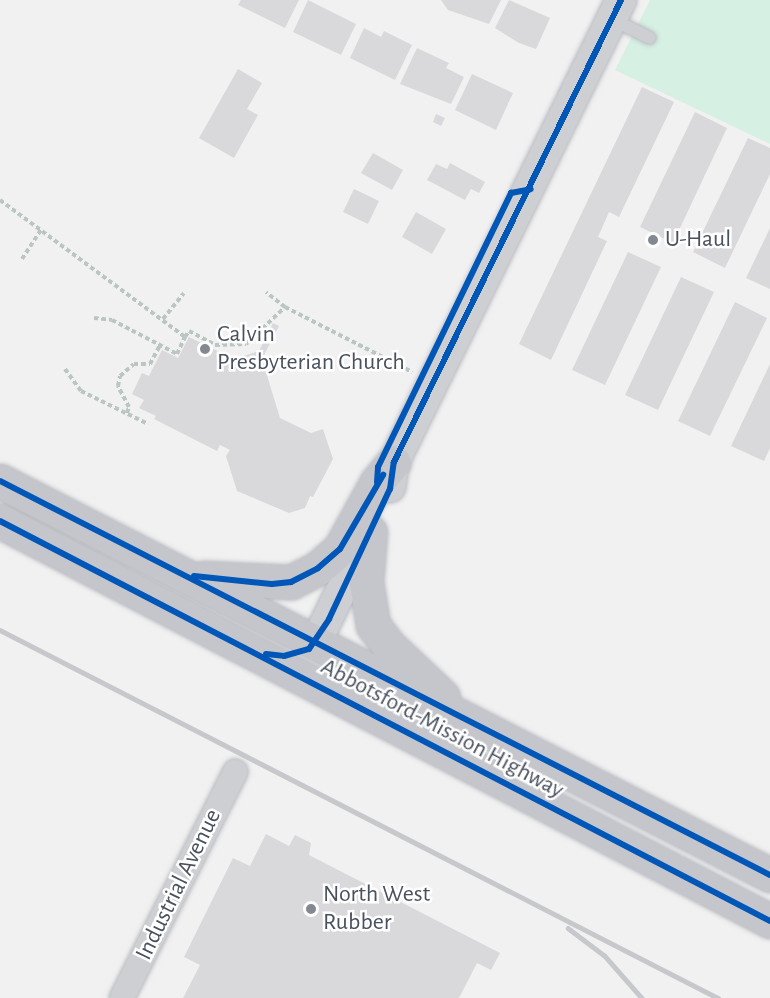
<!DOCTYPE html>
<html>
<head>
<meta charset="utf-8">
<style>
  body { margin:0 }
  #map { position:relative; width:770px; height:998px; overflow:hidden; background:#f2f1f1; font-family:"Alegreya Sans",sans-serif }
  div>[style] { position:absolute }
  .green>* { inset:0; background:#d6f0e3 }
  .building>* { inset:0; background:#d9d9db }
  .path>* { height:4px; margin-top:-2px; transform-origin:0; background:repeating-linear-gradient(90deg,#bac6c4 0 4.5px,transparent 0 7.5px) }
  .roads { filter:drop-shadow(0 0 2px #b7bac1) drop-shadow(0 0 2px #b7bac1) }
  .service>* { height:12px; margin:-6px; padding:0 6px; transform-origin:6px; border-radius:6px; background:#cdcfd2 }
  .minor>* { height:24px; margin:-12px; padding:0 12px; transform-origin:12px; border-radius:12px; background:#cdcfd2 }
  .tertiary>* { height:30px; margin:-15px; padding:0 15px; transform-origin:15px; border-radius:15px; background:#cdcfd2 }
  .trunk>* { height:33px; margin:-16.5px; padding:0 16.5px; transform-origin:16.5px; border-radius:16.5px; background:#c4c6cb }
  .rail>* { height:4.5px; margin:-2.25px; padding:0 2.25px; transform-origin:2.25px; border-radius:2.25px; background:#c7c8cb }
  .cycleway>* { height:6px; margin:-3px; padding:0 3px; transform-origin:3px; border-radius:3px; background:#0057b8 }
  .dots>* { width:16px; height:16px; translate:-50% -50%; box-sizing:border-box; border:3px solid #fff; border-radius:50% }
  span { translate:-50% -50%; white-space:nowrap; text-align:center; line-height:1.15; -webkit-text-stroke:5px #fff; paint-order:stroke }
  .poi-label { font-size:24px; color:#49515e }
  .left { translate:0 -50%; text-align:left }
  .street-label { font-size:24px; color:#49515e }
</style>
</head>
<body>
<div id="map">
  <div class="green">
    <i style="clip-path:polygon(650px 0,770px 0,770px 144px,615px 70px)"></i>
  </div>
  <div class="building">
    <i style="clip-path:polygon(241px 0,299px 0,285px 28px,238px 5px)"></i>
    <i style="clip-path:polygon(308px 0,356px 24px,341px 55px,293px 32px)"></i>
    <i style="clip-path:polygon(441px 0,501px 0,489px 24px,448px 10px)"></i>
    <i style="clip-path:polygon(509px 0,550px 18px,536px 49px,519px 43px,495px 28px)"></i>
    <i style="clip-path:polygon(364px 28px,381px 37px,384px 31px,412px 45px,395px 80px,350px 58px)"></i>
    <i style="clip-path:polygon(417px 48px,449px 63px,446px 68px,464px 77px,451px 104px,400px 84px)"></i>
    <i style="clip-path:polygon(238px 69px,262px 83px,247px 109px,258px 115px,234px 158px,199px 138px)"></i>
    <i style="clip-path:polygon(472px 74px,513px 93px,496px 130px,455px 110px)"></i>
    <i style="clip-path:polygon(642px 87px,674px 102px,619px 217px,609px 212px,598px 237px,607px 241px,551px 360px,519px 344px)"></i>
    <i style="clip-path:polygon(695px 112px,727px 128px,673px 243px,640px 227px)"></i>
    <i style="clip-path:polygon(436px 114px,445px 118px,441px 126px,433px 122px)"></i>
    <i style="clip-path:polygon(748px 138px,770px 148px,770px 174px,725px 268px,693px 252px)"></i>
    <i style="clip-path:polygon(373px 153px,403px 170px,392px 190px,361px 173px)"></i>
    <i style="clip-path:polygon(450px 163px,485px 182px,479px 193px,471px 189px,465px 200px,427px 180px,436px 164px,447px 169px)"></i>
    <i style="clip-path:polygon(354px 189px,379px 201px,368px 224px,343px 212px)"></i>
    <i style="clip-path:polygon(416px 212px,446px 229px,432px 254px,402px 237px)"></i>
    <i style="clip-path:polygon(770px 228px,770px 289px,746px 278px)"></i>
    <i style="clip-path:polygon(628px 252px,661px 267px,605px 385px,572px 370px)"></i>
    <i style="clip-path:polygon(681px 277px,714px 292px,658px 410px,625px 395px)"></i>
    <i style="clip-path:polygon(735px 302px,767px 318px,710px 436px,678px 421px)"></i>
    <i style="clip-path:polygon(273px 323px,279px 326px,262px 359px,280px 418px,311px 433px,323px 429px,333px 459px,313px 497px,310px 496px,305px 508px,289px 513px,237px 491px,226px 456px,230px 450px,220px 445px,217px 451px,154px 419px,156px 416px,139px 408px,144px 400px,132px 394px,142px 373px,149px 376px,162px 350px,178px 358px,189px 337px,234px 359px,259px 351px)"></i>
    <i style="clip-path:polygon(770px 364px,770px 448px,764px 461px,731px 446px)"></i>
    <i style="clip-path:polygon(266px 834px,289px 846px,295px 835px,311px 843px,309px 855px,500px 953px,491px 970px,477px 963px,459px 998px,183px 998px,200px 965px,184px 957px,233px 858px,250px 866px)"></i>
  </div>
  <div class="path">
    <i style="left:0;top:200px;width:230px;rotate:36.5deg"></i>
    <i style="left:185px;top:337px;width:7px;rotate:-56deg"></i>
    <i style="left:189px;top:331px;width:30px;rotate:28deg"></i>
    <i style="left:215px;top:345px;width:31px;rotate:-2deg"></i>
    <i style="left:246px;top:344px;width:54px;rotate:-43.5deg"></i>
    <i style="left:285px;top:307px;width:24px;rotate:-142deg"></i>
    <i style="left:22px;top:259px;width:37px;rotate:-57deg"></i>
    <i style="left:285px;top:307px;width:143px;rotate:27.1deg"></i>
    <i style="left:94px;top:318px;width:18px;rotate:6deg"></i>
    <i style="left:112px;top:320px;width:73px;rotate:27.6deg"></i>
    <i style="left:177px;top:354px;width:19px;rotate:-65deg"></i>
    <i style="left:163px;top:319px;width:33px;rotate:-51deg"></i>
    <i style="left:65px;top:369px;width:27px;rotate:54deg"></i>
    <i style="left:81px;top:391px;width:75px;rotate:26.2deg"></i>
    <i style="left:127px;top:413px;width:6px;rotate:-72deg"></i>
    <i style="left:129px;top:407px;width:24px;rotate:-118deg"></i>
    <i style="left:118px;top:386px;width:10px;rotate:-79deg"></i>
    <i style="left:120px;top:376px;width:18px;rotate:-41deg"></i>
    <i style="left:134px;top:364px;width:16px"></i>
    <i style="left:150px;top:364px;width:21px;rotate:-62deg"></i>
  </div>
  <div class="roads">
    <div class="service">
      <i style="left:612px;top:19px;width:42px;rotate:26.6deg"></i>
    </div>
    <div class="minor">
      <i style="left:122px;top:998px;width:253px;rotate:-63.4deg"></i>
    </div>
    <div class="tertiary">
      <i style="left:390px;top:487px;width:25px;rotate:-81deg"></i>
      <i style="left:394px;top:462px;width:515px;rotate:-63.83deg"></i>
      <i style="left:315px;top:644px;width:120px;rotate:-63.9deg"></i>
    </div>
    <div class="trunk">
      <i style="left:0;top:481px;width:865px;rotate:27.1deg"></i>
      <i style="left:0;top:521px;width:868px;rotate:27.45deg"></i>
      <i style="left:370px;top:532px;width:50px;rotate:94.6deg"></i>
      <i style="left:366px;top:582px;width:44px;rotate:80.8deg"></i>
      <i style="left:373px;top:625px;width:26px;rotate:53deg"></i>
      <i style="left:389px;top:646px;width:74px;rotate:43.4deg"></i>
      <i style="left:204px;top:578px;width:87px;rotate:2.6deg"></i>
      <i style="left:291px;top:582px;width:30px;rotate:-27deg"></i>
      <i style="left:318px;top:568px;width:29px;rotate:-41deg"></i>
      <i style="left:340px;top:549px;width:77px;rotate:-61.1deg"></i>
      <i style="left:377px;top:482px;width:26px;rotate:-50deg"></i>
    </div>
  </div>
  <div class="rail">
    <i style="left:0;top:630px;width:807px;rotate:27.14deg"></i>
    <i style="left:568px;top:928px;width:46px;rotate:37.1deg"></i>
    <i style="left:605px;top:956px;width:56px;rotate:48.6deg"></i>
  </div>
  <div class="cycleway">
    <i style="left:0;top:481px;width:865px;rotate:27.1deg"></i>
    <i style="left:377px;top:482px;width:15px;rotate:-86deg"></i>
    <i style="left:378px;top:467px;width:305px;rotate:-64.1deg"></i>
    <i style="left:511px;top:193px;width:20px;rotate:-11deg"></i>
    <i style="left:0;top:521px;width:868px;rotate:27.45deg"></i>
    <i style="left:194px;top:576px;width:78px;rotate:5.9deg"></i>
    <i style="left:272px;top:584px;width:19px;rotate:-6deg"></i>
    <i style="left:291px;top:582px;width:30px;rotate:-27deg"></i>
    <i style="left:318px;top:568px;width:29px;rotate:-41deg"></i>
    <i style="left:340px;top:549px;width:86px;rotate:-59.8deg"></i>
    <i style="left:266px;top:654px;width:18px;rotate:6deg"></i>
    <i style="left:284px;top:656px;width:26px;rotate:-16deg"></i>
    <i style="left:309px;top:649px;width:36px;rotate:-56deg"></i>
    <i style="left:329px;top:619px;width:144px;rotate:-64.9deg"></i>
    <i style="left:390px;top:489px;width:27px;rotate:-82deg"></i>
    <i style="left:394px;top:462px;width:515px;rotate:-63.83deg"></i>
  </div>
  <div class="dots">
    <i style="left:653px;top:240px;background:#848991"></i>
    <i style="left:205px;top:349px;background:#848991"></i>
    <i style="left:311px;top:909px;background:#848991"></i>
  </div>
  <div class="poi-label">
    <span class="left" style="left:665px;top:240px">U-Haul</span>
    <span class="left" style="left:217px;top:349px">Calvin<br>Presbyterian Church</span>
    <span class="left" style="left:323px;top:909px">North West<br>Rubber</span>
  </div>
  <div class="street-label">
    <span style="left:442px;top:729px;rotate:28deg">Abbotsford-Mission Highway</span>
    <span style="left:179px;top:885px;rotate:-64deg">Industrial Avenue</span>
  </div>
</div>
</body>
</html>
